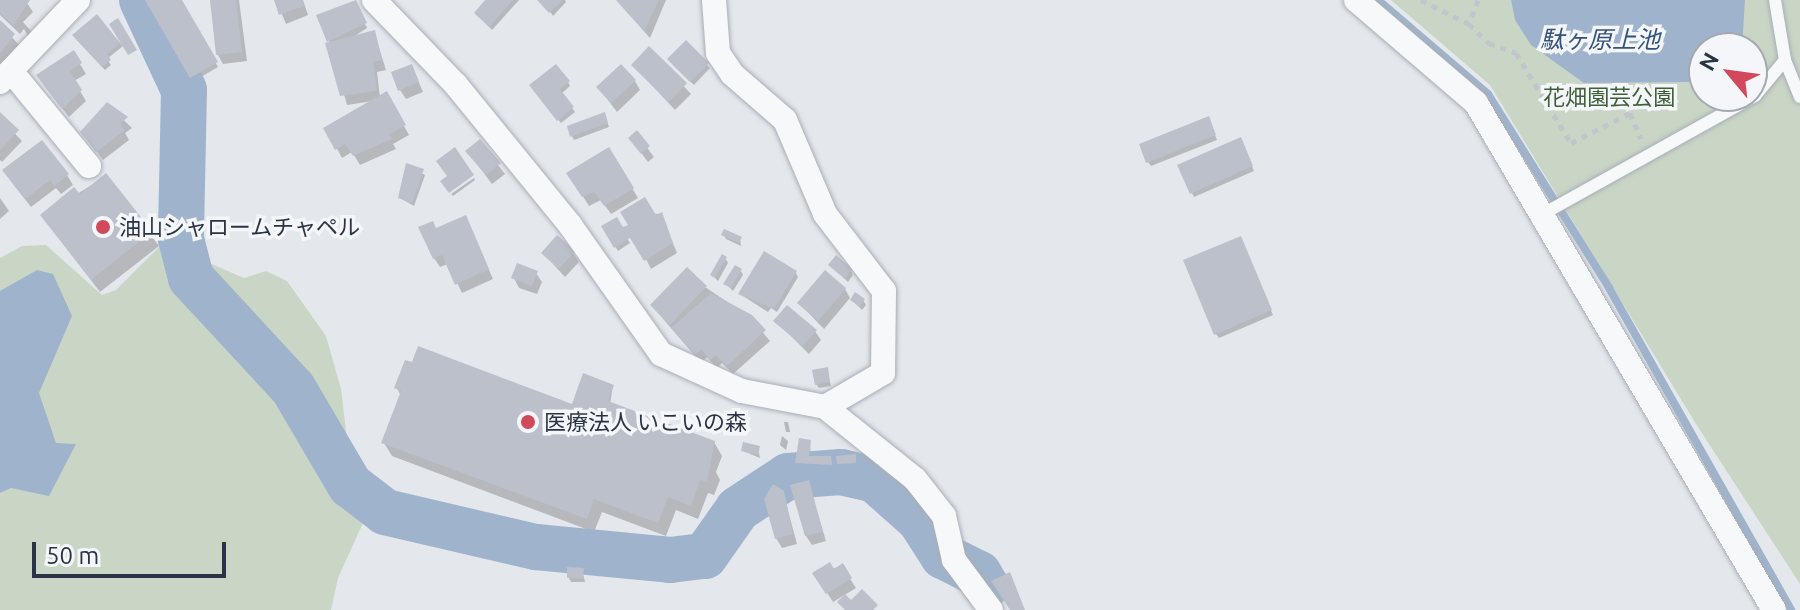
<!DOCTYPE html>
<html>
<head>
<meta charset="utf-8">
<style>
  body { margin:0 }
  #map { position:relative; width:1800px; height:610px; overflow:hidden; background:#e4e7ec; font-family:Ubuntu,"Noto Sans JP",sans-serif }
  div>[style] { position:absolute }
  .green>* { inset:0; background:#c9d6c5 }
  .water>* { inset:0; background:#9fb4cc }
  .shadow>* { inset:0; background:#0003 }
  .stream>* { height:8px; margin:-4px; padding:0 4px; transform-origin:4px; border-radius:4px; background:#9fb4cc }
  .river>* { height:46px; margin:-23px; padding:0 23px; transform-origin:23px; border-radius:23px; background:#9fb4cc }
  .building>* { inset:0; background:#bbc0ca }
  .path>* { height:5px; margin-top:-2.5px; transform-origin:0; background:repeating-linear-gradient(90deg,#c2c5cb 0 6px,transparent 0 12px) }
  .roads { filter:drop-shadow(0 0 2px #a9aeb7) drop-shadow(0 0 2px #a9aeb7) }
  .service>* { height:12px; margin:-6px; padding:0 6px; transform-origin:6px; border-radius:6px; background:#f7f8fa }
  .minor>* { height:24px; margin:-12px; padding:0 12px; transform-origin:12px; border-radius:12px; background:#f7f8fa }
  .dots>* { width:22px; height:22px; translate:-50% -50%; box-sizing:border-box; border:4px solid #f4f6f9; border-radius:50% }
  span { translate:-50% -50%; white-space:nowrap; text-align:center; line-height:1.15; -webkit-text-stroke:7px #f4f6f9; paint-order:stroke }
  .park-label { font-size:22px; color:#3f6138 }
  .poi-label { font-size:22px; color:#2b3445 }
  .left { translate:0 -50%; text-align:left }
  .water-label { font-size:24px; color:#34527a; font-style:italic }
  .north { position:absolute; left:1688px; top:32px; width:80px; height:80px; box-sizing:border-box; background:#f4f6f9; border:2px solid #a4a8b1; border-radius:50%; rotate:299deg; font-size:22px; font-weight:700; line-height:32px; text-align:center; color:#2b3445 }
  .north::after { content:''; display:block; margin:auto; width:28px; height:36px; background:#d1495b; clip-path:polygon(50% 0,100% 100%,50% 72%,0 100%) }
  .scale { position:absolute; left:32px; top:542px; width:194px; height:36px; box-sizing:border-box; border:4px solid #2b3445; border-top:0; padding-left:10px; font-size:24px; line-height:28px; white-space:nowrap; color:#2b3445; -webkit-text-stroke:6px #f4f6f9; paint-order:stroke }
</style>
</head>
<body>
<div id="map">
  <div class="green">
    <i style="clip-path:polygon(evenodd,1391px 0,1800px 0,1800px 584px,1696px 424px,1490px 85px,1391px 0,1704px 48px,1752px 48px,1752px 96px,1704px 96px,1704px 48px)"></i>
    <i style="clip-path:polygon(163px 243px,244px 278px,266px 271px,287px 281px,326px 336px,341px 389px,348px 447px,377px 492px,338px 578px,331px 610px,0 610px,0 258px,22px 246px,46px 245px,102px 295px,116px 290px)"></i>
  </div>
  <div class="water">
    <i style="clip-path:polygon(1511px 0,1745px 0,1742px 48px,1704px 48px,1704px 74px,1689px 82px,1584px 83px,1531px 45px,1515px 20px)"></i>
    <i style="clip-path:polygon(37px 270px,53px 274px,72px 316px,39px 393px,56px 443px,76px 444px,49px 496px,11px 488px,0 493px,0 291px)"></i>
  </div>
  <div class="shadow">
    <i style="clip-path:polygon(0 0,27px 3px,33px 12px,23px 22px,37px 38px,29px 38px,24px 29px,20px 34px,0 15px)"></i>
    <i style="clip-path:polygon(148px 0,180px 0,218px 67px,194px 81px)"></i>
    <i style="clip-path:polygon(212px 0,239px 0,247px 61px,223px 64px,218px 55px)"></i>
    <i style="clip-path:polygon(276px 0,303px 0,308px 15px,286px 24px)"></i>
    <i style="clip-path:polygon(488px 0,519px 0,492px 30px,476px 13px)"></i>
    <i style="clip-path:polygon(542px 0,565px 0,566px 2px,553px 16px)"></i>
    <i style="clip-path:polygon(616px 0,666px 0,650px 38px)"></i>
    <i style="clip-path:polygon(354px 1px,367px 28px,350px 39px,374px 32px,386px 70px,377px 72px,380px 97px,386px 94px,409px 135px,393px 144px,396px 149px,360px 165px,352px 152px,342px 158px,326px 128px,373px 101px,347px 105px,329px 41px)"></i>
    <i style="clip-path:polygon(97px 17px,123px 46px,107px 59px,111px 65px,105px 70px,77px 40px)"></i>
    <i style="clip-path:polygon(0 24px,19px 45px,0 78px)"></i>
    <i style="clip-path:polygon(686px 43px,710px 68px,694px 85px,672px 64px)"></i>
    <i style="clip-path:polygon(649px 49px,691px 94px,675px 110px,633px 65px)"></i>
    <i style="clip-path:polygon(73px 53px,86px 74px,74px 81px,86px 101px,69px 117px,43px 84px)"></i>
    <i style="clip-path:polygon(416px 76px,423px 92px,406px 99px,400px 90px)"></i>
    <i style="clip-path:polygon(635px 81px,640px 90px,617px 112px,598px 87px)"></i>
    <i style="clip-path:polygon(568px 82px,570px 86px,561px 94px,575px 112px,561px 123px,534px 90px)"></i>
    <i style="clip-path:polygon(108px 105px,132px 128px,125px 133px,129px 140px,103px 160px,82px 132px)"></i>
    <i style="clip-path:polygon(0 118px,22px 141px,2px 162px,0 160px)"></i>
    <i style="clip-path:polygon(606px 118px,609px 127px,574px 140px,572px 136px)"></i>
    <i style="clip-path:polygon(1210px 123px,1217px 140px,1151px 166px,1148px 162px)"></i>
    <i style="clip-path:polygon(636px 133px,654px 157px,648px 162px,630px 138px)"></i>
    <i style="clip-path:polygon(480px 142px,505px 174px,492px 184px,468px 152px)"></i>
    <i style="clip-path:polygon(1242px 144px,1254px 171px,1194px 197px,1192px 193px)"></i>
    <i style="clip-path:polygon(609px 150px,638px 198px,611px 214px,601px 200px,589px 206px,569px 174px)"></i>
    <i style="clip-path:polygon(407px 166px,425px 175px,414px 206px,400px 198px)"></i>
    <i style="clip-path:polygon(67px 175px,73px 185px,61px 194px,56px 188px,31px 207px,10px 180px)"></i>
    <i style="clip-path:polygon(106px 176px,159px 246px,100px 292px,42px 216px)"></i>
    <i style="clip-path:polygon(474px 178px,475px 180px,453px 196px,451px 194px)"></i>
    <i style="clip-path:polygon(0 198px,9px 211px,0 219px)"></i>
    <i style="clip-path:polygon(623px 213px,661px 214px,677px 253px,651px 269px)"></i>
    <i style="clip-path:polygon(616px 220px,630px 243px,618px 251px,603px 227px)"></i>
    <i style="clip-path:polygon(470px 227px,493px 279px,462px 293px,448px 264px,440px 267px,434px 258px,437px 230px)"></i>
    <i style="clip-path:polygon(724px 235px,740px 239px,741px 246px,726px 239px)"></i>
    <i style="clip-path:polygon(1242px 243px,1273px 315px,1219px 338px,1216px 334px)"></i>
    <i style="clip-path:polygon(543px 253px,573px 253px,579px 262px,565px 277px)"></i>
    <i style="clip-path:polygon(726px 259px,728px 263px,718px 281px,712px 275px)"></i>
    <i style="clip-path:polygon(830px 265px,851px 270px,853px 275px,848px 282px)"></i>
    <i style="clip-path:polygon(741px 271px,743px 275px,733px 291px,726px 284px)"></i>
    <i style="clip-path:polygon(536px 273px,542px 282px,537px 294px,519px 288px,514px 278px)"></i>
    <i style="clip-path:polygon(796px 273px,798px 277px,777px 312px,771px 308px,768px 312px,740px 294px)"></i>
    <i style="clip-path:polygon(705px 287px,750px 317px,770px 341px,733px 374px,722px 363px,717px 368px,707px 357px,701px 363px,652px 306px)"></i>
    <i style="clip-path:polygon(845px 289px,850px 298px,824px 329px,799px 303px)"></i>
    <i style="clip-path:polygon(852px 300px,863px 300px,866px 305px,862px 310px)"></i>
    <i style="clip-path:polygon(776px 321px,815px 331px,821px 340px,809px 354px)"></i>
    <i style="clip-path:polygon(827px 369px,831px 386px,819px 388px,816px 384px)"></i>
    <i style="clip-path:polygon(613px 386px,610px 404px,714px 442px,722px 456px,716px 472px,720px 480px,714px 495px,708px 493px,698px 519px,676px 510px,666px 536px,602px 512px,594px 532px,392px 456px,384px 443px,401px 396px,397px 388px,573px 406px)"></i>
    <i style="clip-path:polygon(784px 422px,788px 422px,790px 432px,786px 432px)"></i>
    <i style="clip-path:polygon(782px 436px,788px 441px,786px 450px,780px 445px)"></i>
    <i style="clip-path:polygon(810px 442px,811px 458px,830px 458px,833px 469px,799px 467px)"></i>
    <i style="clip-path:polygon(758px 448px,760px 458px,743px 451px)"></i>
    <i style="clip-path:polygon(855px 457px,858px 466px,841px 468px,839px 463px)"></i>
    <i style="clip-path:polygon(808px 482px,826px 541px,812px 545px,806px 536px)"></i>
    <i style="clip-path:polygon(783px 492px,797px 544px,782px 548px,776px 538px)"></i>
    <i style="clip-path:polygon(842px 566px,856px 588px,833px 602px,815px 574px)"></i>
    <i style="clip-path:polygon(582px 570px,585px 582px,571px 582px,569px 578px)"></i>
  </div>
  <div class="stream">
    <i style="left:1378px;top:0;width:145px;rotate:40.5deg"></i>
    <i style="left:1488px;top:94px;width:229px;rotate:58deg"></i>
    <i style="left:1609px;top:288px;width:370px;rotate:60.5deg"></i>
  </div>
  <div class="river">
    <i style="left:142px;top:0;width:99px;rotate:65deg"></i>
    <i style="left:184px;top:90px;width:149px;rotate:91.2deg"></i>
    <i style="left:181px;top:239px;width:40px;rotate:75.6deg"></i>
    <i style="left:191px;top:278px;width:150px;rotate:47.2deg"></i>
    <i style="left:293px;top:388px;width:113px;rotate:59.6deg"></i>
    <i style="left:350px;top:485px;width:44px;rotate:37.6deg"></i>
    <i style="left:385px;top:512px;width:155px;rotate:13.1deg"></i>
    <i style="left:536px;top:547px;width:135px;rotate:5.5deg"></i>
    <i style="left:670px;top:560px;width:35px;rotate:-7deg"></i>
    <i style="left:705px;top:556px;width:57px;rotate:-54.9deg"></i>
    <i style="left:738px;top:509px;width:60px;rotate:-33.4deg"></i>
    <i style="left:788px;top:476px;width:53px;rotate:-4.3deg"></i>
    <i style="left:841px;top:472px;width:35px;rotate:13deg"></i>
    <i style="left:875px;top:480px;width:60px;rotate:41.6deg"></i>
    <i style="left:920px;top:520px;width:43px;rotate:57.4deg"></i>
    <i style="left:943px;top:556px;width:40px;rotate:26.6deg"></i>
    <i style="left:979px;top:574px;width:14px;rotate:60deg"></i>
  </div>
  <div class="building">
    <i style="clip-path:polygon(0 0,30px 0,13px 26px,0 13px)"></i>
    <i style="clip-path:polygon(145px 0,182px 0,218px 62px,190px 78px)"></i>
    <i style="clip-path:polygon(210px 0,236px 0,242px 52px,216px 55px)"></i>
    <i style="clip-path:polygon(274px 0,302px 0,304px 6px,279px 15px)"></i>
    <i style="clip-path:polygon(356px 0,367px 23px,327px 42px,316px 15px)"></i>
    <i style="clip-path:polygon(485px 0,513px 0,489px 27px,474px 13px)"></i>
    <i style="clip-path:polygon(537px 0,563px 0,549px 13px)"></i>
    <i style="clip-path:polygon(617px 0,659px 0,644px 31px)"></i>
    <i style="clip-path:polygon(97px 14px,120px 43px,107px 54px,111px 60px,102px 67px,72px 35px)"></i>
    <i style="clip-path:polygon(118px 18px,137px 50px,128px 55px,109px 24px)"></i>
    <i style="clip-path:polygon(0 20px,15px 34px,0 53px)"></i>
    <i style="clip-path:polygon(375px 30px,382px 60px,373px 62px,377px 91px,340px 96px,325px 43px)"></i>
    <i style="clip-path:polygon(686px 40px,709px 63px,690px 82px,667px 59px)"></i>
    <i style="clip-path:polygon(649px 46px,687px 83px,669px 102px,631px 65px)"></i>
    <i style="clip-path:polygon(74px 50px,82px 63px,70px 71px,82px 90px,62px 109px,36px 75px)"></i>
    <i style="clip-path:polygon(412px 64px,419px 82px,398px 91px,391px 72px)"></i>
    <i style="clip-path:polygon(556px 64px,570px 81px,560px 89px,574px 107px,557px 121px,529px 85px)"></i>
    <i style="clip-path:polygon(621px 64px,636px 80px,611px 103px,596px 87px)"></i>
    <i style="clip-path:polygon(387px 91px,406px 125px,389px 134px,392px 139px,353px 156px,345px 144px,335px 150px,323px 128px)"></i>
    <i style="clip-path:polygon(107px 102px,128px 117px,120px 124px,125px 130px,96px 152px,80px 132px)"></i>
    <i style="clip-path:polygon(0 112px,19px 130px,0 150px)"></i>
    <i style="clip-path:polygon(605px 112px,608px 123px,570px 137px,567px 126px)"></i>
    <i style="clip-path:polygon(1209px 116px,1216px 135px,1146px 163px,1139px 144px)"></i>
    <i style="clip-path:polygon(637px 130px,650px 146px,641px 154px,628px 138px)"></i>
    <i style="clip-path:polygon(1241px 137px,1253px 166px,1190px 194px,1177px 165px)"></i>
    <i style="clip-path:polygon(480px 139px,501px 163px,486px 175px,465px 151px)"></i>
    <i style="clip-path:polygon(42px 140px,69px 174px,54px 186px,50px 180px,25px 199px,2px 170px)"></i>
    <i style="clip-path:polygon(455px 147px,474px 175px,449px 193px,440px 181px,447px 176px,436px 161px)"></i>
    <i style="clip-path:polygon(609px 147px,634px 188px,604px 206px,594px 192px,582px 197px,566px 173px)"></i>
    <i style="clip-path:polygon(406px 163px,424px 169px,412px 203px,398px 198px)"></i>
    <i style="clip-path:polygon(106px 173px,152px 231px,91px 280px,40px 215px,74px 187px,80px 194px)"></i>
    <i style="clip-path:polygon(645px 197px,656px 215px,662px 212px,673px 243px,644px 261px,630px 238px,614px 248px,601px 226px,617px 217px,623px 227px,628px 225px,620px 212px)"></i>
    <i style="clip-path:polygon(466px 215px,489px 269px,455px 285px,442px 255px,433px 259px,418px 227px,433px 221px,436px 228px)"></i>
    <i style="clip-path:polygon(724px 229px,742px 237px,739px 243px,721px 235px)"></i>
    <i style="clip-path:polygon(557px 235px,575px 251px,559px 269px,541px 253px)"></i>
    <i style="clip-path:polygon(1241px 236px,1272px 310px,1214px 335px,1183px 260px)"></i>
    <i style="clip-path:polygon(764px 251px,797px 271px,774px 309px,738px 294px)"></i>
    <i style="clip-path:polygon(722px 254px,727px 257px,715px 278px,710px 275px)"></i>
    <i style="clip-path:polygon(836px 255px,852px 269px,845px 279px,828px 265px)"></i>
    <i style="clip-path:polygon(517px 263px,538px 271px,532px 286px,511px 278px)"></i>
    <i style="clip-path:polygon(735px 265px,742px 269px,731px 288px,723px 284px)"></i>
    <i style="clip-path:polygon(687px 267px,707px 286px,670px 325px,650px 305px)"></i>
    <i style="clip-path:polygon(825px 270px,846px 288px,818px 321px,797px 303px)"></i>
    <i style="clip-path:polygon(855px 292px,865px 299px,860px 307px,850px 300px)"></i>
    <i style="clip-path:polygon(711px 293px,752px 315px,766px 330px,727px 366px,716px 355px,710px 360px,701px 349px,695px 355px,671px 328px)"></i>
    <i style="clip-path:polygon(787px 305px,817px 330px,803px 346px,773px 321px)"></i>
    <i style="clip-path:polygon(418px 346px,572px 404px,583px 373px,614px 385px,608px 401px,715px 441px,707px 482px,700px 480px,691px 506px,668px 497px,658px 523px,594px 499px,587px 519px,381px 443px,401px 391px,394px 388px,405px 360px,412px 362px)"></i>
    <i style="clip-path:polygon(828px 367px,830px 382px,815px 385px,812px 370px)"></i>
    <i style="clip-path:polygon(799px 438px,811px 440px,809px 456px,831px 456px,832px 465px,795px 463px)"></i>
    <i style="clip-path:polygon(743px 442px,760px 446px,758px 455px,741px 451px)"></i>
    <i style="clip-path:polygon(856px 454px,856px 463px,837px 464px,836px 456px)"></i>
    <i style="clip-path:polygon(809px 480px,823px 532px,805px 536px,790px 485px)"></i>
    <i style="clip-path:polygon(773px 484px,784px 491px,793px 534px,775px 539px,764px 499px)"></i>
    <i style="clip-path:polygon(830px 562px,834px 569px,843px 563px,852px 578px,826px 594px,812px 573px)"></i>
    <i style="clip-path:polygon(567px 567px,584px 568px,583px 579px,567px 578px)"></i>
    <i style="clip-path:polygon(1010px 572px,1025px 610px,1010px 610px,991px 581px)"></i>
    <i style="clip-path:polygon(862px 589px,878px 605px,873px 610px,845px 610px,837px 602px,845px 594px,851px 600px)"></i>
  </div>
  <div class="path">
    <i style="left:1421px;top:0;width:54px;rotate:26.6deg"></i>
    <i style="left:1478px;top:0;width:26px;rotate:111deg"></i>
    <i style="left:1469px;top:24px;width:28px;rotate:44deg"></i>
    <i style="left:1489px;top:43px;width:29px;rotate:20deg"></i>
    <i style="left:1516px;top:53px;width:105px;rotate:58.6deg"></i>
    <i style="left:1571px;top:143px;width:66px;rotate:-27deg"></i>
    <i style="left:1630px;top:113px;width:28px;rotate:67deg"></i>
  </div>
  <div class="roads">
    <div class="service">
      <i style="left:1785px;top:60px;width:40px;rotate:68deg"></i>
      <i style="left:1541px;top:215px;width:245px;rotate:-29.1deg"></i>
      <i style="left:1755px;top:96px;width:47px;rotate:-50.2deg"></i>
      <i style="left:1785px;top:60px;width:61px;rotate:-99.5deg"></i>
    </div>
    <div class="minor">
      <i style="left:374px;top:0;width:118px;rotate:46deg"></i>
      <i style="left:456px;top:85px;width:181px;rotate:50.8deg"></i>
      <i style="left:570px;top:225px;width:158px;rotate:54.8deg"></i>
      <i style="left:661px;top:354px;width:89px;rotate:24.6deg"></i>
      <i style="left:742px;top:391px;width:85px;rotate:10.9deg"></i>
      <i style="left:825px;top:407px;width:115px;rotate:38.7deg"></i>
      <i style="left:915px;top:479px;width:47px;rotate:51.9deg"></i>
      <i style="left:944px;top:516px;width:45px;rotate:77.2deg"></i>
      <i style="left:954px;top:560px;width:62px;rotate:53.5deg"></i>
      <i style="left:714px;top:0;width:53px;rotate:85.7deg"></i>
      <i style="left:718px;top:53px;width:25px;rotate:56deg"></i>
      <i style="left:732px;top:74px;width:70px;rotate:41deg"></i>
      <i style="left:785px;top:120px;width:102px;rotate:66.9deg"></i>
      <i style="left:825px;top:214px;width:97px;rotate:52.5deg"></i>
      <i style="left:884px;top:291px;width:82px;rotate:90.7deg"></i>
      <i style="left:883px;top:373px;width:67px;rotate:149.6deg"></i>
      <i style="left:1356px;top:0;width:158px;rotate:40.6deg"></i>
      <i style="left:1476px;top:103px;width:588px;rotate:59.55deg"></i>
      <i style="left:11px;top:71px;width:123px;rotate:50.6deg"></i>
      <i style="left:0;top:82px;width:113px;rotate:-46.4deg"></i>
    </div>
  </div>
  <div class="dots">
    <i style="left:103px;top:227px;background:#d1495b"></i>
    <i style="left:528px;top:422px;background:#d1495b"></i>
  </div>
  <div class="park-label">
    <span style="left:1609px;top:97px">花畑園芸公園</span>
  </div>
  <div class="poi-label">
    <span class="left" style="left:119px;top:227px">油山シャロームチャペル</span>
    <span class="left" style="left:544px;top:422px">医療法人 いこいの森</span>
  </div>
  <div class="water-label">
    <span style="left:1600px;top:40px">駄ヶ原上池</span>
  </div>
  <div class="north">N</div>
  <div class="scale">50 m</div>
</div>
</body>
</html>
